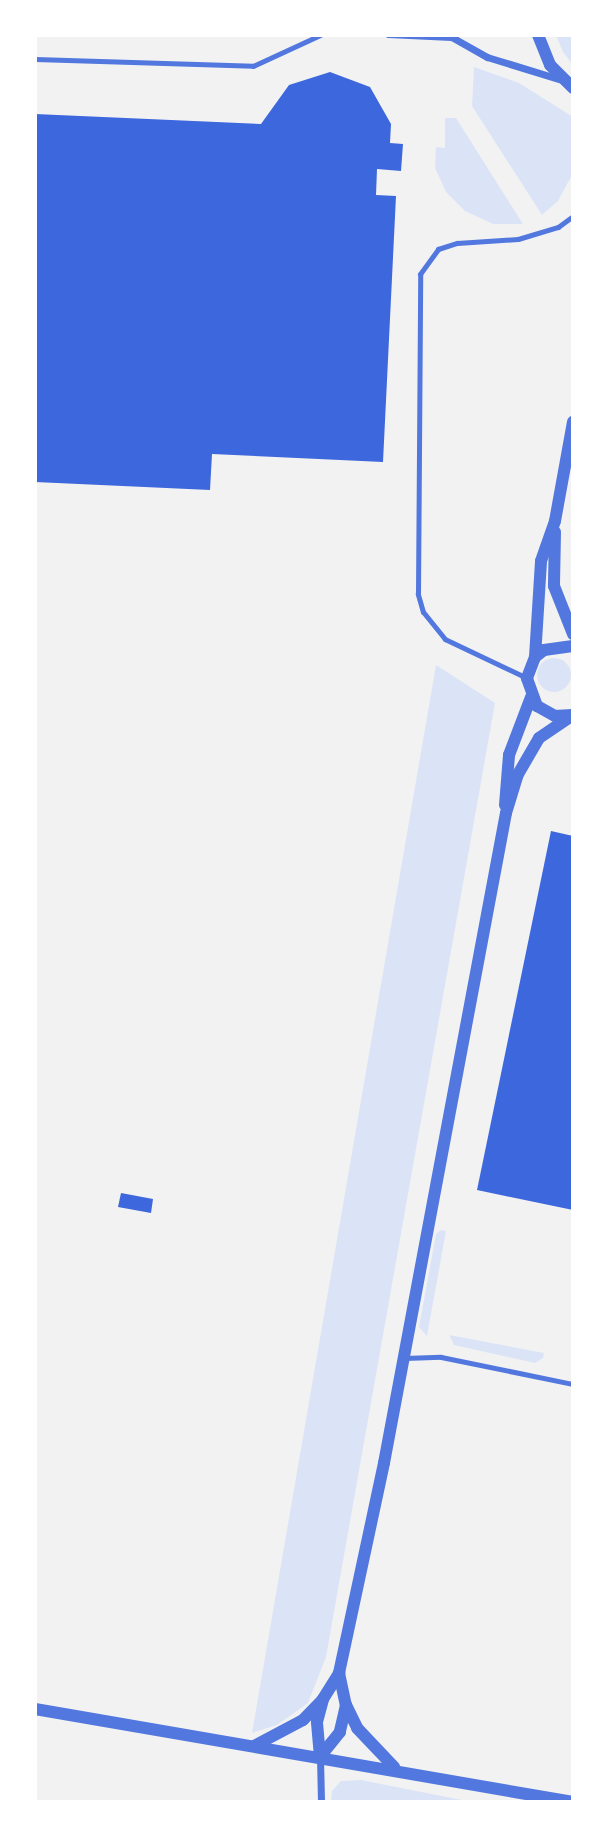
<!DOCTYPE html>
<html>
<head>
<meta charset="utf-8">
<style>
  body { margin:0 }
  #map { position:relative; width:608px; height:1837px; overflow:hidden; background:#f2f2f2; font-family:"Source Sans 3",sans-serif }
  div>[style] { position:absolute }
  .green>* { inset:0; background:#dbe4f7 }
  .round { border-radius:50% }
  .building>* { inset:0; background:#3d67dc }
  .service>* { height:5px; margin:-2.5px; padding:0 2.5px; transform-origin:2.5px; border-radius:2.5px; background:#5277de }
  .minor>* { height:7px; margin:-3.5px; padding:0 3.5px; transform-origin:3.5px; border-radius:3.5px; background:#5277de }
  .tertiary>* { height:12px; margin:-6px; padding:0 6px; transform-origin:6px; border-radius:6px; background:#5277de }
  span { translate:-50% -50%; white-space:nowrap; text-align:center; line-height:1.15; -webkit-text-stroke:7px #fff; paint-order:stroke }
  .frame { position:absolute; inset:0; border:37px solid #fff; pointer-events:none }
</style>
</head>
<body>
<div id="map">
  <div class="green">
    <i style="clip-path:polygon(556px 35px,573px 35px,573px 65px,563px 52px)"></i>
    <i style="clip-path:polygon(474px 67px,519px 83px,573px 117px,573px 173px,558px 201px,542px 215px,472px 106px)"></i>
    <i style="clip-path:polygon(445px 118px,456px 118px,523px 224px,493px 224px,465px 211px,446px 192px,435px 168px,436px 147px,445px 148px)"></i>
    <i class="round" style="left:537px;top:658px;width:34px;height:34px"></i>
    <i style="clip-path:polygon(436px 665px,495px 703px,326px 1657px,308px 1703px,277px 1725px,252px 1733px)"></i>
    <i style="clip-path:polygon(441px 1230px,446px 1231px,427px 1336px,419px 1327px,436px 1234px)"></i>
    <i style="clip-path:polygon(449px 1335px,544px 1353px,543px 1358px,535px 1363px,454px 1345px)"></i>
    <i style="clip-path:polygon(361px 1780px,472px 1802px,331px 1802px,332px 1791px,341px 1781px)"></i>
  </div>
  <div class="building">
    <i style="clip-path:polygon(330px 72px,370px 87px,391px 124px,390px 143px,403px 144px,401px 171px,377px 169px,376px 195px,396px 196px,383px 462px,212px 454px,210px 490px,35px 482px,35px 114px,261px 124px,289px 85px)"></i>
    <i style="clip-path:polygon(551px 831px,573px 836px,573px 1210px,477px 1190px)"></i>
    <i style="clip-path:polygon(121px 1193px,153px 1199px,151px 1213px,118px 1207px)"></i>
  </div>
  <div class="service">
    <i style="left:388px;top:35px;width:63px;rotate:2.7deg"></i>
    <i style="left:35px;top:59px;width:218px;rotate:1.8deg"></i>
    <i style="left:253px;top:66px;width:74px;rotate:-24.8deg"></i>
    <i style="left:527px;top:678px;width:91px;rotate:-154.6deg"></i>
    <i style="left:445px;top:639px;width:35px;rotate:-129deg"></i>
    <i style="left:423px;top:612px;width:19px;rotate:-106deg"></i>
    <i style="left:418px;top:594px;width:320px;rotate:-89.6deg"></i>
    <i style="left:420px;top:274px;width:31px;rotate:-54deg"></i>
    <i style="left:438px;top:249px;width:20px;rotate:-18deg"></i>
    <i style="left:457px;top:243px;width:61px;rotate:-3.8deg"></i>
    <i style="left:518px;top:239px;width:42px;rotate:-16.7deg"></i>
    <i style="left:558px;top:227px;width:19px;rotate:-36deg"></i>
    <i style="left:404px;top:1358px;width:37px;rotate:-2deg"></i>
    <i style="left:441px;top:1357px;width:135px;rotate:11.6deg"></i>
  </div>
  <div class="minor">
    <i style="left:448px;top:35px;width:45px;rotate:29.4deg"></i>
    <i style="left:487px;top:57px;width:78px;rotate:17deg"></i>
    <i style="left:320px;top:1757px;width:45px;rotate:88.7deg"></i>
  </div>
  <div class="tertiary">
    <i style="left:538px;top:35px;width:32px;rotate:68deg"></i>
    <i style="left:550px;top:65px;width:33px;rotate:45deg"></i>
    <i style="left:555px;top:532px;width:54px;rotate:91.1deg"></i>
    <i style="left:554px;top:586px;width:52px;rotate:68.4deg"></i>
    <i style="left:535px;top:657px;width:96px;rotate:-86.4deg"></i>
    <i style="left:541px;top:561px;width:42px;rotate:-70.7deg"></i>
    <i style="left:555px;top:521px;width:101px;rotate:-79.7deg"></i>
    <i style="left:572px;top:715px;width:17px;rotate:177deg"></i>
    <i style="left:555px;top:716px;width:21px;rotate:-151deg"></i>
    <i style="left:537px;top:706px;width:30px;rotate:-110deg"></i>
    <i style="left:527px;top:678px;width:22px;rotate:-69deg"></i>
    <i style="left:535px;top:657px;width:11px;rotate:-38deg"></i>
    <i style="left:544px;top:650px;width:29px;rotate:-8deg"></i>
    <i style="left:505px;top:805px;width:50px;rotate:-85.4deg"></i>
    <i style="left:509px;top:755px;width:62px;rotate:-69.2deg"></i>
    <i style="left:339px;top:1673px;width:33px;rotate:78deg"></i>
    <i style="left:346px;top:1705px;width:28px;rotate:103deg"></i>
    <i style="left:340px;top:1732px;width:32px;rotate:129deg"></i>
    <i style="left:320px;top:1757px;width:35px;rotate:-95deg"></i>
    <i style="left:317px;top:1722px;width:24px;rotate:-75deg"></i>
    <i style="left:323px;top:1699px;width:31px;rotate:-58deg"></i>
    <i style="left:339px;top:1673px;width:215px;rotate:-77.9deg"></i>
    <i style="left:384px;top:1463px;width:661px;rotate:-79.37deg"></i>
    <i style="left:506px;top:813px;width:39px;rotate:-73deg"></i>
    <i style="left:517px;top:776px;width:44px;rotate:-59.9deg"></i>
    <i style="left:539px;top:738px;width:41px;rotate:-34.1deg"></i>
    <i style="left:346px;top:1705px;width:25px;rotate:64deg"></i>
    <i style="left:357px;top:1728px;width:54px;rotate:46.5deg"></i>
    <i style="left:35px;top:1709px;width:546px;rotate:9.81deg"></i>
    <i style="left:254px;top:1746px;width:55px;rotate:-28deg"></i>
    <i style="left:303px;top:1720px;width:28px;rotate:-46deg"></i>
  </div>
  <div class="frame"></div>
</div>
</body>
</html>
